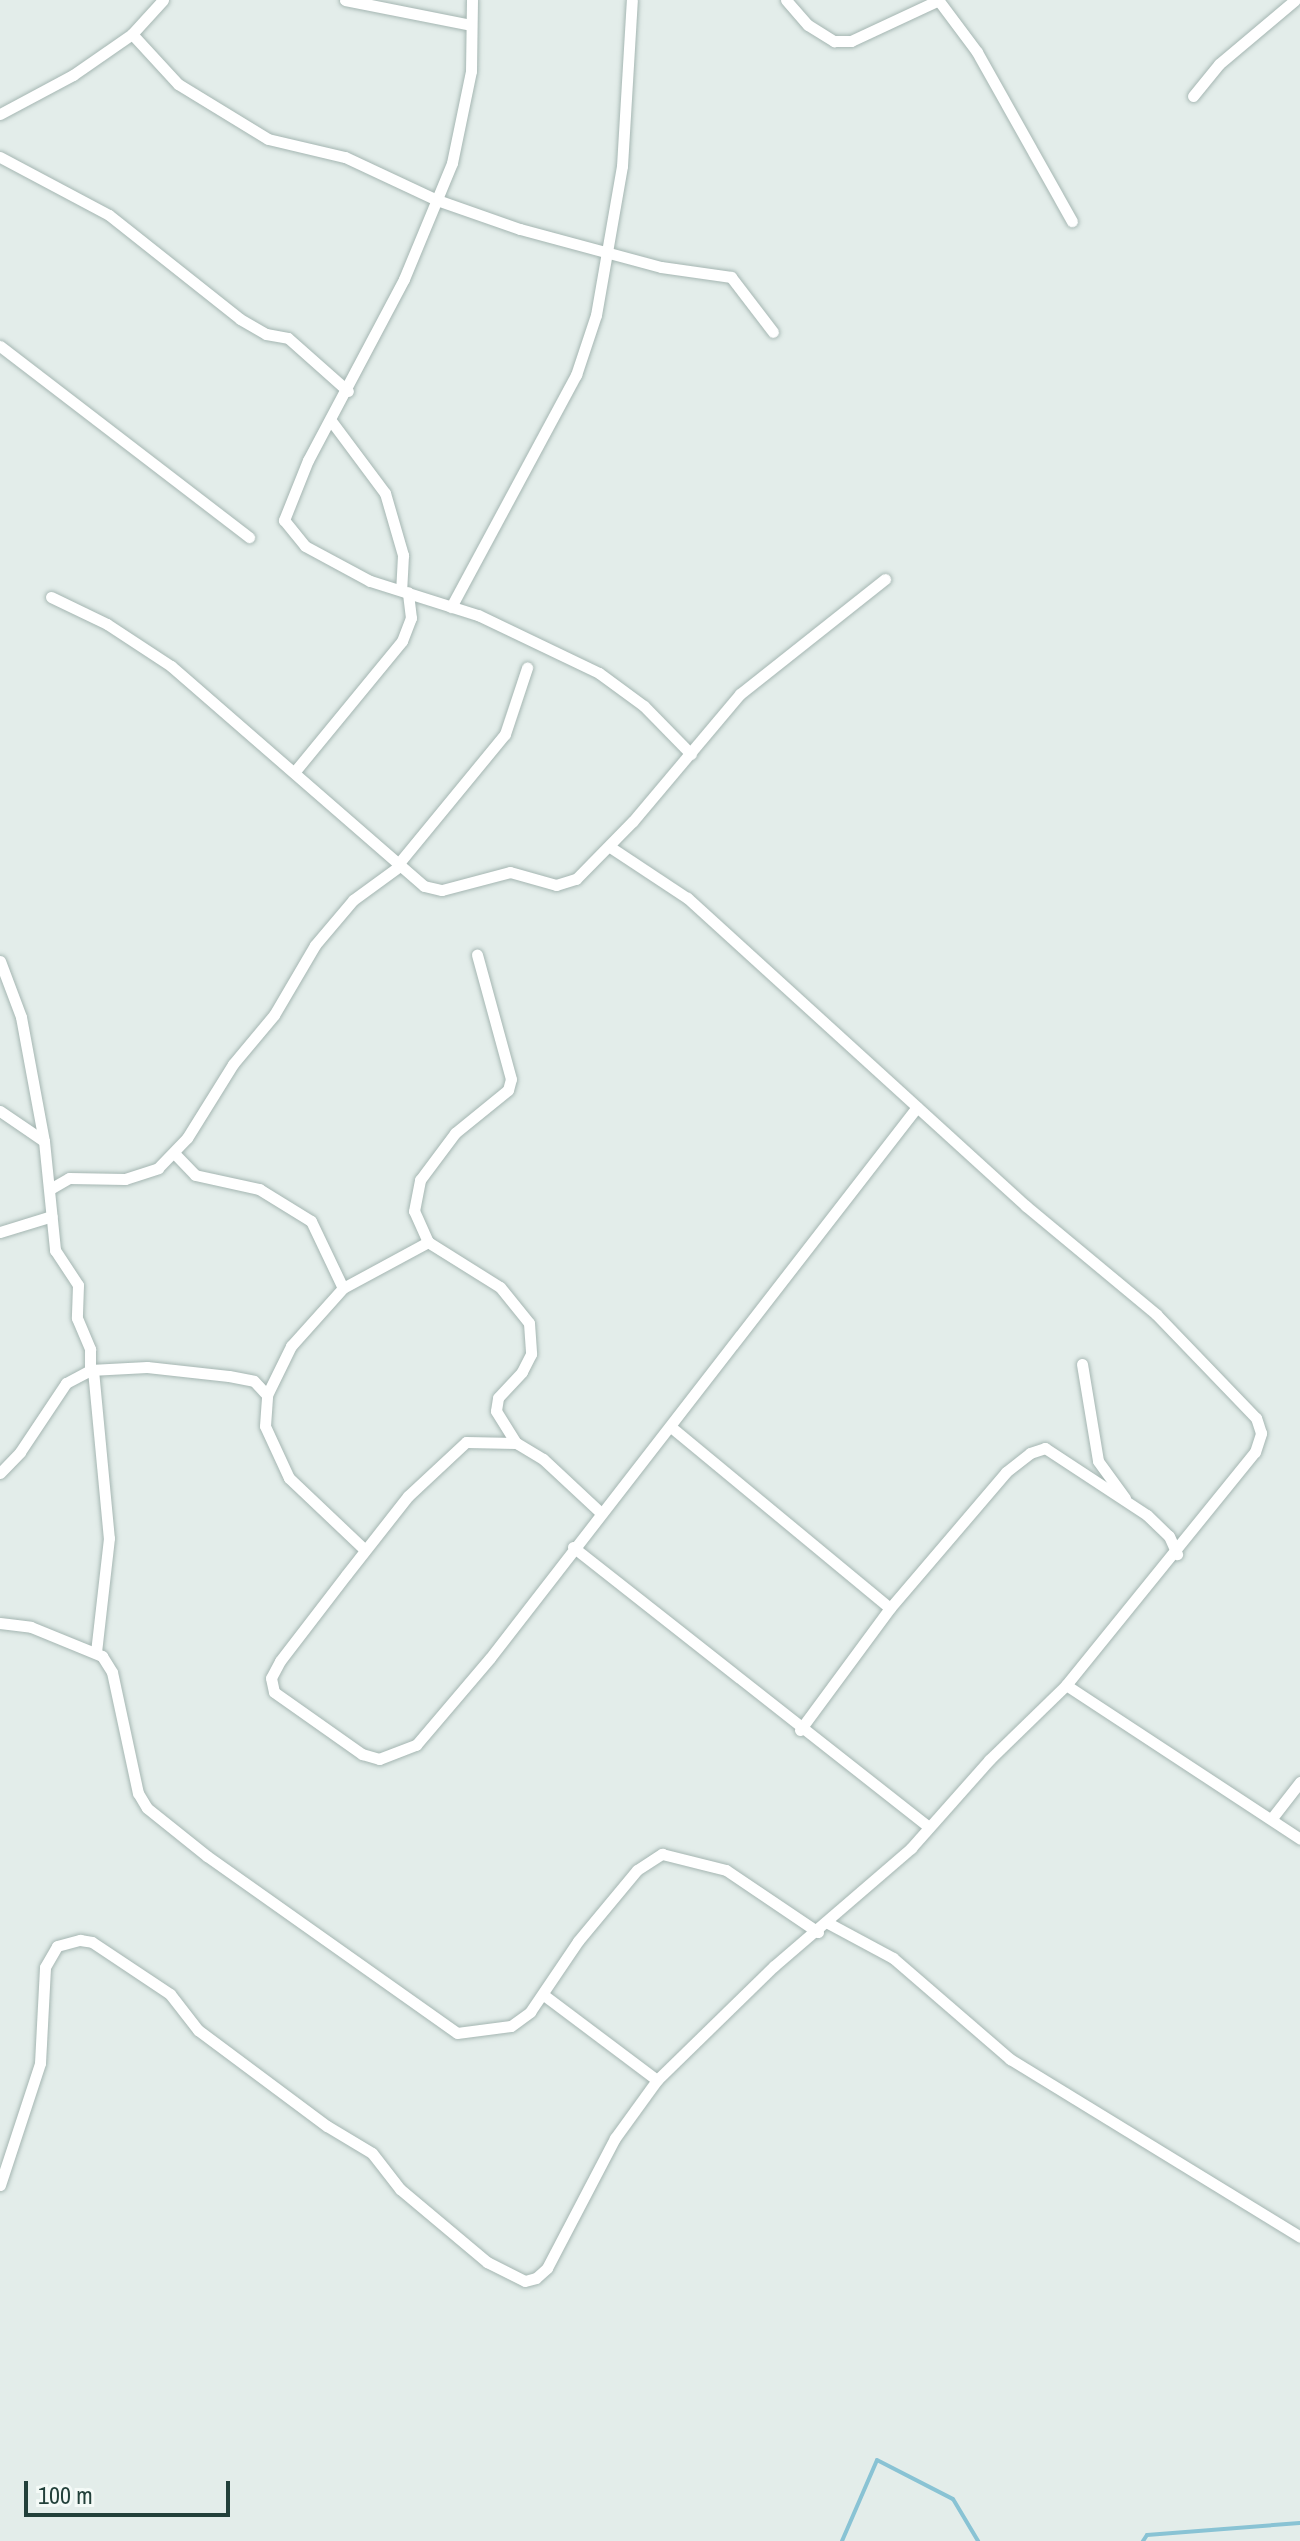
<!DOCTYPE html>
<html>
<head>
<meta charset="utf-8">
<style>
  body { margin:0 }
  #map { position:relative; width:1300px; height:2541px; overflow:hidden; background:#e3edea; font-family:"Archivo Narrow",sans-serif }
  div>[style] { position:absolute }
  .stream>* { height:4px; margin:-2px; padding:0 2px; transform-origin:2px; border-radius:2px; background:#89c3d4 }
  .roads { filter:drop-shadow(0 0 2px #a5b6b2) drop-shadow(0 0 2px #a5b6b2) }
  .minor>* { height:11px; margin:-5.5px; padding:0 5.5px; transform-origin:5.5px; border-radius:5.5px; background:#fff }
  span { translate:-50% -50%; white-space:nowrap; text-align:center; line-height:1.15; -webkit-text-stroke:6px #f4faf7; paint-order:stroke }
  .scale { position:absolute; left:24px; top:2481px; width:206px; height:36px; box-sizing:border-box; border:4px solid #22403a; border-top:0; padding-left:10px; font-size:24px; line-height:28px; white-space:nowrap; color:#22403a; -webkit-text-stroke:6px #f4faf7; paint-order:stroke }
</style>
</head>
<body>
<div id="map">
  <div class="stream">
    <i style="left:842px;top:2541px;width:88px;rotate:-66.6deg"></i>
    <i style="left:877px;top:2460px;width:85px;rotate:27.2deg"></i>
    <i style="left:953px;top:2499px;width:49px;rotate:59.2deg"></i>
    <i style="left:1143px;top:2541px;width:7px;rotate:-56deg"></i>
    <i style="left:1147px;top:2535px;width:153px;rotate:-4.5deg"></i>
  </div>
  <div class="roads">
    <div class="minor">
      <i style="left:345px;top:0;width:128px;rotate:11.2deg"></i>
      <i style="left:472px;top:0;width:71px;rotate:90.8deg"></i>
      <i style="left:471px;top:71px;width:94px;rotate:101.7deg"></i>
      <i style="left:452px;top:163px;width:126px;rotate:112.5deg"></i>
      <i style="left:404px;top:279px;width:205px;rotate:117.9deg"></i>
      <i style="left:308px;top:460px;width:65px;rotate:111.8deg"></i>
      <i style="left:284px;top:520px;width:33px;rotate:51deg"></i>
      <i style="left:305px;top:546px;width:74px;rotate:28.3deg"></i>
      <i style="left:370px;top:581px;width:113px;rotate:17.5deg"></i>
      <i style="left:478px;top:615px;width:134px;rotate:25.6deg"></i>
      <i style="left:599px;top:673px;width:56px;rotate:36.3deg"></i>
      <i style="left:644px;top:706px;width:67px;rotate:45.6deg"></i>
      <i style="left:786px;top:0;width:33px;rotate:49deg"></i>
      <i style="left:808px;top:25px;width:31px;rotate:32deg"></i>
      <i style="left:834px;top:41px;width:17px"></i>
      <i style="left:851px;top:41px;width:97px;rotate:-25deg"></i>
      <i style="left:939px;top:1px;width:64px;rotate:53.3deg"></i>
      <i style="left:977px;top:52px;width:194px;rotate:60.7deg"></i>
      <i style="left:132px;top:34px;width:68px;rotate:47.4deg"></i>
      <i style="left:178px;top:84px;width:105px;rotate:31.4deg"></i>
      <i style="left:268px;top:139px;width:79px;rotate:13.2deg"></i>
      <i style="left:345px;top:157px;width:102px;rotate:25.1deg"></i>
      <i style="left:437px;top:200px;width:88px;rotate:19.3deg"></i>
      <i style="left:520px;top:229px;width:146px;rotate:15.1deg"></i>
      <i style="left:661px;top:267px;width:71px;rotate:8.1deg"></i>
      <i style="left:731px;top:277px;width:69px;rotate:52.6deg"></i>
      <i style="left:1193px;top:96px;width:41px;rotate:-50.9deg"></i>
      <i style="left:1219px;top:64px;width:99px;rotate:-40.1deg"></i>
      <i style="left:0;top:114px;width:83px;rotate:-28.1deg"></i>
      <i style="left:73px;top:75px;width:72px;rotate:-34.8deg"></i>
      <i style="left:132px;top:34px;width:46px;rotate:-47.6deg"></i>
      <i style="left:0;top:157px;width:123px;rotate:28deg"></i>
      <i style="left:109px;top:215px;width:167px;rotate:38.4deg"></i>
      <i style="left:240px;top:319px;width:30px;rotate:30deg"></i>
      <i style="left:266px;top:334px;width:22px;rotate:10deg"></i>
      <i style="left:288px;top:338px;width:80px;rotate:41.5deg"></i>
      <i style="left:0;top:346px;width:314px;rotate:37.5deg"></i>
      <i style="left:332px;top:422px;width:89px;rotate:53.3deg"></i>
      <i style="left:385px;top:493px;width:65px;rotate:73.8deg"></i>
      <i style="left:403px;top:555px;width:35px;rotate:93deg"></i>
      <i style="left:51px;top:597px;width:62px;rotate:25.7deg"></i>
      <i style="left:107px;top:624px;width:77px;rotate:33.3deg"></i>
      <i style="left:171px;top:666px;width:335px;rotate:41deg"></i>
      <i style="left:424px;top:886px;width:18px;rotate:13deg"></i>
      <i style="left:442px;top:890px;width:70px;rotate:-14.8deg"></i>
      <i style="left:510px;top:872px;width:48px;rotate:15.8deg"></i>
      <i style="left:556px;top:885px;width:21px;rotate:-17deg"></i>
      <i style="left:576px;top:879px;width:81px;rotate:-45.5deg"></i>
      <i style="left:633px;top:821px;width:166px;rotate:-49.9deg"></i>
      <i style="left:740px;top:694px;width:185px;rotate:-38.4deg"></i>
      <i style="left:451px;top:607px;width:264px;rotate:-61.7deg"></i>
      <i style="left:576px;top:375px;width:63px;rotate:-71.6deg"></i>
      <i style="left:596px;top:315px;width:151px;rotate:-80.1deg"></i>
      <i style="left:622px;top:166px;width:166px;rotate:-86.6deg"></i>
      <i style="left:296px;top:770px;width:167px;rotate:-50.6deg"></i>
      <i style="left:402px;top:641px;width:25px;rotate:-69deg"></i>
      <i style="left:411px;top:618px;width:26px;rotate:-97deg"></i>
      <i style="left:399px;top:863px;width:167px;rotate:-50.6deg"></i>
      <i style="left:505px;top:734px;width:70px;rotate:-71.6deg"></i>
      <i style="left:0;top:961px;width:60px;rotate:69.4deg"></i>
      <i style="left:21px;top:1017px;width:126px;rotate:79.5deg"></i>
      <i style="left:44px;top:1141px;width:110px;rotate:84.2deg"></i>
      <i style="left:55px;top:1250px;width:42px;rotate:56.7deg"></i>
      <i style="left:78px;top:1285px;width:33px;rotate:92deg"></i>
      <i style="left:77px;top:1318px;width:34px;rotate:67deg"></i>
      <i style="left:90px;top:1349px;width:21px;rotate:90deg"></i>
      <i style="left:0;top:1111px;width:53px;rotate:34.3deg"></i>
      <i style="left:174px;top:1153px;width:30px;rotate:46deg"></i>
      <i style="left:195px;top:1175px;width:66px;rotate:12.3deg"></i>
      <i style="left:259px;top:1189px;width:61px;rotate:31.6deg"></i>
      <i style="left:311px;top:1221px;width:74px;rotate:64.5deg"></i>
      <i style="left:50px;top:1189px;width:22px;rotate:-30deg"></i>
      <i style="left:69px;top:1178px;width:56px;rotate:1deg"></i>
      <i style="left:125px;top:1179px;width:35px;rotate:-18deg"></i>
      <i style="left:158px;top:1168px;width:42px;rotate:-46deg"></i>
      <i style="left:187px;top:1138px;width:87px;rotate:-58.1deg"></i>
      <i style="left:233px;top:1064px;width:64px;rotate:-50.1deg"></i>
      <i style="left:274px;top:1015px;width:81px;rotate:-59.6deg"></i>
      <i style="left:315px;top:945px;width:59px;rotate:-49.8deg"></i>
      <i style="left:353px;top:900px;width:59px;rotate:-36.1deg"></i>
      <i style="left:0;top:1232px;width:54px;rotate:-17.1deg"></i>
      <i style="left:428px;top:1242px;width:34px;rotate:-114deg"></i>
      <i style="left:414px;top:1211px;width:32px;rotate:-79deg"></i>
      <i style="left:420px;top:1180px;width:59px;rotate:-53.3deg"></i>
      <i style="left:455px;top:1133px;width:68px;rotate:-39.1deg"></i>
      <i style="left:508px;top:1090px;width:11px;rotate:-75deg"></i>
      <i style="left:511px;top:1079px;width:129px;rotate:-105.3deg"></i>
      <i style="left:1082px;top:1364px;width:98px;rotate:80.6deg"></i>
      <i style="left:1098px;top:1461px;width:46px;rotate:53.9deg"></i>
      <i style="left:93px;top:1370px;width:169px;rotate:84.6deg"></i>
      <i style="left:109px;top:1538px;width:115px;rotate:96.5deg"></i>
      <i style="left:671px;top:1427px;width:284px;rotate:39.6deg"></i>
      <i style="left:0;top:1473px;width:29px;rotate:-46deg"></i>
      <i style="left:20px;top:1452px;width:83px;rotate:-56.3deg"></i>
      <i style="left:66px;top:1383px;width:27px;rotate:-28deg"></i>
      <i style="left:90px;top:1370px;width:57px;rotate:-3deg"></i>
      <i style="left:147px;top:1367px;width:82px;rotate:6.3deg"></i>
      <i style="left:229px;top:1376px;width:25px;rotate:11deg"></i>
      <i style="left:254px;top:1381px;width:19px;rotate:47deg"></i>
      <i style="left:601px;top:1513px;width:79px;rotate:-137deg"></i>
      <i style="left:543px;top:1459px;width:31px;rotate:-149deg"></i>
      <i style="left:516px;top:1443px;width:50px;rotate:-178.9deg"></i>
      <i style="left:466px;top:1442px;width:79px;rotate:137deg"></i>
      <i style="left:408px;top:1496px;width:100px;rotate:128.1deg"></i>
      <i style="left:346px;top:1575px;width:108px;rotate:127.5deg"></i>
      <i style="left:280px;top:1661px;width:19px;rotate:118deg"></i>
      <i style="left:271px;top:1678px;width:14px;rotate:78deg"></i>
      <i style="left:274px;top:1692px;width:108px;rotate:35.2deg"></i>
      <i style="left:362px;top:1754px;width:18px;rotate:16deg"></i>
      <i style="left:379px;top:1759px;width:40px;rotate:-21deg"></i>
      <i style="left:416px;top:1745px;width:114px;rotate:-49.6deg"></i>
      <i style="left:490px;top:1658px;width:697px;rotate:-52.23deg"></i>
      <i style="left:573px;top:1547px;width:452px;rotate:38.2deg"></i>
      <i style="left:365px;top:1550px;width:105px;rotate:-136.5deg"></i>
      <i style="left:289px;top:1478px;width:57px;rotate:-114.8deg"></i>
      <i style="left:265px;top:1426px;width:31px;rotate:-86deg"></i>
      <i style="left:267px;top:1395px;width:55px;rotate:-63.9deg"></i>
      <i style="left:291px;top:1346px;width:78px;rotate:-48.1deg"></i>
      <i style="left:343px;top:1288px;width:97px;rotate:-28.4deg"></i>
      <i style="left:428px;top:1242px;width:85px;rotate:32deg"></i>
      <i style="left:500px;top:1287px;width:46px;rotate:51.1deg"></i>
      <i style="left:529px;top:1323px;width:31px;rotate:86deg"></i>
      <i style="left:531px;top:1354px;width:20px;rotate:117deg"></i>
      <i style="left:522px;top:1372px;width:35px;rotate:133deg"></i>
      <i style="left:498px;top:1398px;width:13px;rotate:99deg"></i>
      <i style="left:496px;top:1411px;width:38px;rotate:58deg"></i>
      <i style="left:0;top:1623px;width:31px;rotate:7deg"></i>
      <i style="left:31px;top:1627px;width:77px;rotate:22.2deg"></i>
      <i style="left:102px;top:1656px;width:19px;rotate:58deg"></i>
      <i style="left:112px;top:1672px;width:124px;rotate:77.9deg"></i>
      <i style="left:138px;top:1793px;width:17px;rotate:59deg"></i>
      <i style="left:147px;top:1808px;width:77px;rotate:38.7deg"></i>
      <i style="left:207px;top:1856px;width:306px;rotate:35.3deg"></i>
      <i style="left:457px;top:2033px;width:54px;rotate:-7.4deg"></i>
      <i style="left:511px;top:2026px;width:24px;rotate:-36deg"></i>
      <i style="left:530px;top:2012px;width:86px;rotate:-55.9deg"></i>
      <i style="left:578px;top:1941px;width:92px;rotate:-50.3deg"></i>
      <i style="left:637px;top:1870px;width:30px;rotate:-33deg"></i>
      <i style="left:662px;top:1854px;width:66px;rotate:14deg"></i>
      <i style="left:726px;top:1870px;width:111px;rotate:34deg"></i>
      <i style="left:1066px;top:1685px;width:280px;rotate:33.3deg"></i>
      <i style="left:800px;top:1730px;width:152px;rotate:-53.6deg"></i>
      <i style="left:890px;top:1608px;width:179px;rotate:-49.5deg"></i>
      <i style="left:1006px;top:1472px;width:31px;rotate:-38deg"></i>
      <i style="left:1030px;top:1453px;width:16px;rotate:-18deg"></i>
      <i style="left:1045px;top:1448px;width:122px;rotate:33.3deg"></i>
      <i style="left:1147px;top:1515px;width:30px;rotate:44deg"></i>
      <i style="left:1169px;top:1536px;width:20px;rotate:66deg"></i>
      <i style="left:1272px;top:1818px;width:46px;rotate:-52.1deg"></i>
      <i style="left:828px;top:1923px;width:74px;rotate:28.3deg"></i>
      <i style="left:893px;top:1958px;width:155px;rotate:40.8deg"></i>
      <i style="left:1010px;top:2059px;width:340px;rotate:31.5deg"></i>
      <i style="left:545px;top:1996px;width:140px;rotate:36.9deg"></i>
      <i style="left:0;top:2185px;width:128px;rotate:-71.8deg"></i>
      <i style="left:40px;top:2063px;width:96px;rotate:-87deg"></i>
      <i style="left:45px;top:1967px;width:24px;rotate:-60deg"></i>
      <i style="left:57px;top:1946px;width:24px;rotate:-15deg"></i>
      <i style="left:80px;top:1940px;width:12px;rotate:9deg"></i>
      <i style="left:92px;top:1942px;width:94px;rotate:33.7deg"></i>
      <i style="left:170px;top:1994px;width:46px;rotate:52.1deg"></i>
      <i style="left:198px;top:2030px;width:161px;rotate:36.7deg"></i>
      <i style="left:327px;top:2126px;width:52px;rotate:31deg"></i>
      <i style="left:372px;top:2153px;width:46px;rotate:52.1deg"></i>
      <i style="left:400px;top:2189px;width:114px;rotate:40deg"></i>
      <i style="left:487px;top:2262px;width:42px;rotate:26.6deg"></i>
      <i style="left:525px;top:2281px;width:11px;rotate:-15deg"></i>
      <i style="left:536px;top:2278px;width:15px;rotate:-42deg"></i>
      <i style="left:547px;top:2268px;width:147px;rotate:-62.4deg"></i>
      <i style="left:615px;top:2138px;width:72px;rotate:-54.1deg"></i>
      <i style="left:657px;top:2080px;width:163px;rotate:-44.3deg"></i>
      <i style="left:774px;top:1966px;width:181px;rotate:-40.7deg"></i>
      <i style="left:911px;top:1848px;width:118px;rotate:-48.4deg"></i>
      <i style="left:989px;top:1760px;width:107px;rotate:-44.2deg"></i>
      <i style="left:1066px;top:1685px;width:300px;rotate:-51deg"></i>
      <i style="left:1255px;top:1452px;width:20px;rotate:-72deg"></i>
      <i style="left:1261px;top:1433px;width:16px;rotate:-108deg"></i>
      <i style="left:1256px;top:1418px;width:144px;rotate:-133.9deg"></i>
      <i style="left:1156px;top:1314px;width:169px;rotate:-140.3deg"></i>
      <i style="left:1026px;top:1206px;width:458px;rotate:-137.7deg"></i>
      <i style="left:687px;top:898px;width:92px;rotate:-146.5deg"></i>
    </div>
  </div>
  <div class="scale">100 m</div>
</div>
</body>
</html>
